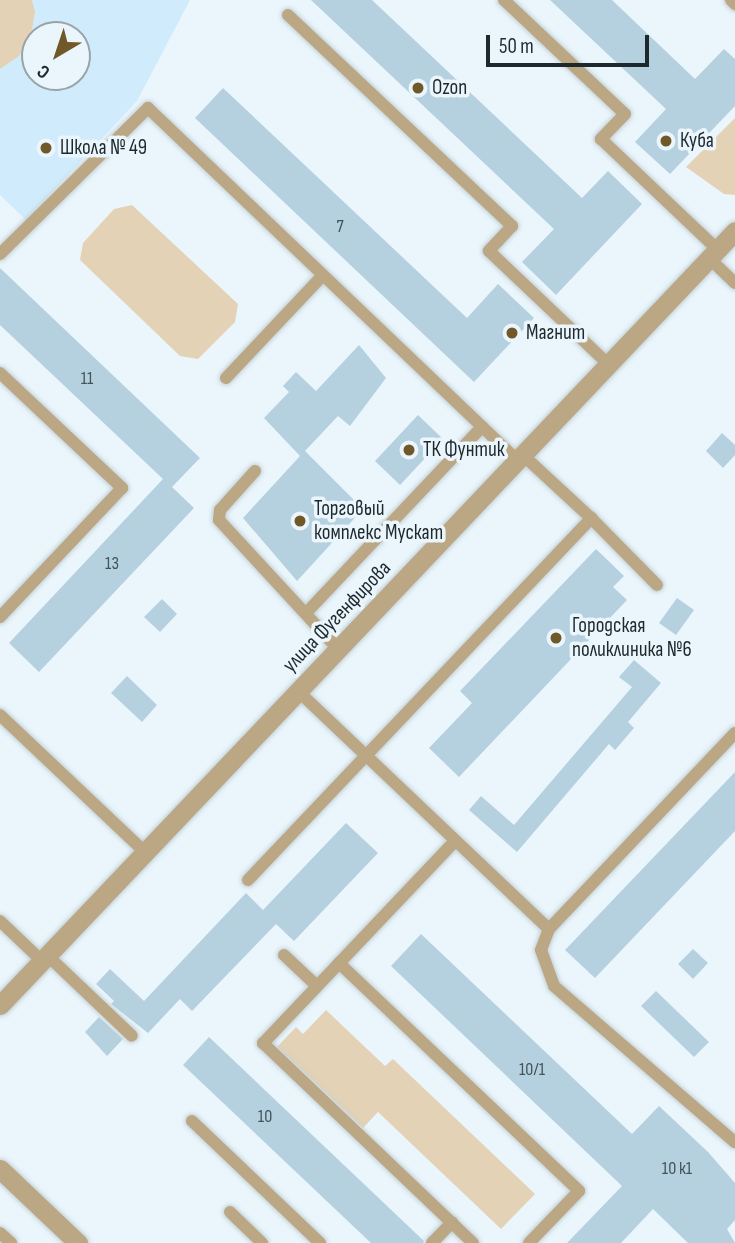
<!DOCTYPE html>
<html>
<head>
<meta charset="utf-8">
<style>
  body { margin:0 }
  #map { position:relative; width:735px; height:1243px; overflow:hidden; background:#eaf6fc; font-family:"Sofia Sans Condensed",sans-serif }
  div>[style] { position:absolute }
  .built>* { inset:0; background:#d0ecfc }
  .green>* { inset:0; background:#e3d2b5 }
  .building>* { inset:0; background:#b5d1df }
  .roads { filter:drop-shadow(0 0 2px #c5d1d7) drop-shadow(0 0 2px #c5d1d7) }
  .service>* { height:12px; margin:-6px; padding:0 6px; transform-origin:6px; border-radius:6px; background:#bba784 }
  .minor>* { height:19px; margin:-9.5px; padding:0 9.5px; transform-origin:9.5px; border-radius:9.5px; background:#bba784 }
  .dots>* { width:19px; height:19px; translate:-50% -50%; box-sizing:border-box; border:4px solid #eaf6fc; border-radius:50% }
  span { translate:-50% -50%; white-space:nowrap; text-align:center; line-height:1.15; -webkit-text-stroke:7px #eaf6fc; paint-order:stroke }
  .number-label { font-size:18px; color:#44535a }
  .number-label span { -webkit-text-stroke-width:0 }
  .poi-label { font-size:21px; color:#1e292e }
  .left { translate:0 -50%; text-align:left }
  .street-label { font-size:21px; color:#1e292e }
  .north { position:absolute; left:21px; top:21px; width:70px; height:70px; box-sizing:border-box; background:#eaf6fc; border:2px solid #98a4aa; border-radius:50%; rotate:219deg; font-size:19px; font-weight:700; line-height:28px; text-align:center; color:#1e292e }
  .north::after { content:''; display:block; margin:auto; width:24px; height:32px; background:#705829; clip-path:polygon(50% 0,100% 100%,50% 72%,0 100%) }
  .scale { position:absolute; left:486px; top:35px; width:163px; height:32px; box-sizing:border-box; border:4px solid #1e292e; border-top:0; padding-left:9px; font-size:21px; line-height:24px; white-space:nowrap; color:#1e292e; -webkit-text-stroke:5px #eaf6fc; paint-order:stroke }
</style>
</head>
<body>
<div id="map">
  <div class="built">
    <i style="clip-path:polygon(evenodd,0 0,190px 0,137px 101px,26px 220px,0 195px,0 0,35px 35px,77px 35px,77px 77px,35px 77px,35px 35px)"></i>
  </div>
  <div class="green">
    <i style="clip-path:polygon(0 0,32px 0,35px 12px,31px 35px,19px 56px,0 69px)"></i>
    <i style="clip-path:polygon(735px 118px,735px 195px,724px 194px,686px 167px)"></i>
    <i style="clip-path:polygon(132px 205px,238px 304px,235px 322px,198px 359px,180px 356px,80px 260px,83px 243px,114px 209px)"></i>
    <i style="clip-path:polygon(326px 1010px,385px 1066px,393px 1059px,535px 1194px,501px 1229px,378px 1112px,363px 1128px,277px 1047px,296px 1027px,303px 1034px)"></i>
  </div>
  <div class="building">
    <i style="clip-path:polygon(311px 0,372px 0,582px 198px,608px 171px,642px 204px,556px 295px,522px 262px,554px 229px)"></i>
    <i style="clip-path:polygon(550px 0,612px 0,695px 79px,724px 49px,735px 59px,735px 106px,670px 174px,635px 142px,666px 109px)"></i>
    <i style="clip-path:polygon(223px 88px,467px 318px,498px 284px,534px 318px,474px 382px,195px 118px)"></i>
    <i style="clip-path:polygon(0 268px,200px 458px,172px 487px,194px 508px,39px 672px,9px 643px,163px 479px,0 325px)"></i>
    <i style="clip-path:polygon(359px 345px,386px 378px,350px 426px,338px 416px,305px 451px,363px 509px,297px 581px,243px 518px,300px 456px,264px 418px,289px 392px,283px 386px,296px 372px,316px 391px)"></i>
    <i style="clip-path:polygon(418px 415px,443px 439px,400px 485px,375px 461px)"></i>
    <i style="clip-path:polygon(722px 433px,735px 445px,735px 455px,723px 468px,706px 451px)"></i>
    <i style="clip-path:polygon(596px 549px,624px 576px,613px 587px,627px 600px,459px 777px,429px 748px,472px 703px,460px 691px)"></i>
    <i style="clip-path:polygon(677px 598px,694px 610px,676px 635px,659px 623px)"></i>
    <i style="clip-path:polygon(162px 599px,177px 614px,160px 632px,144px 617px)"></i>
    <i style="clip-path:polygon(634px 660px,661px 683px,628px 722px,634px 728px,615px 750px,609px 744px,517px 852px,469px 810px,481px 796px,514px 825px,632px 687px,619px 677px)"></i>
    <i style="clip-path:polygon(127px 676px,157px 705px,142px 722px,111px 693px)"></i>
    <i style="clip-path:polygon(735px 772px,735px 831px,595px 978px,565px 950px)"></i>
    <i style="clip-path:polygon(346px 823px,378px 853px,294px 941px,276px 924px,192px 1011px,180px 999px,148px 1033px,111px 1004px,114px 1001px,96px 984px,110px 969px,144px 1001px,246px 893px,263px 910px)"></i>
    <i style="clip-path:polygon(421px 934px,632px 1134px,659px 1106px,708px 1152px,735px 1183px,735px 1220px,727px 1229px,735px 1243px,688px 1243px,653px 1209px,621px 1243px,567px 1243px,622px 1186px,391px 966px)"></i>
    <i style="clip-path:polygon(693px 949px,708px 963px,693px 979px,678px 964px)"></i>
    <i style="clip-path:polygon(656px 991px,709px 1042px,694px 1057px,641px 1006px)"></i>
    <i style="clip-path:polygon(99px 1017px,123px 1039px,107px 1056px,85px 1032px)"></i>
    <i style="clip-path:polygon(209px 1037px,424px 1241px,423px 1243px,371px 1243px,183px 1065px)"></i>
  </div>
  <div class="roads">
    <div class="service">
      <i style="left:504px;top:0;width:166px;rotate:43.3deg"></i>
      <i style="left:625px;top:114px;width:35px;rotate:134deg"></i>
      <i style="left:601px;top:139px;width:160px;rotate:43.5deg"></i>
      <i style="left:731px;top:0;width:6px;rotate:45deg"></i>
      <i style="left:288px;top:15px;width:308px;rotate:43.3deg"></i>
      <i style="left:512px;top:226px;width:34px;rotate:133deg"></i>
      <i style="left:489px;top:251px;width:164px;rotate:43.5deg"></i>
      <i style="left:0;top:254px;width:208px;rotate:-44.6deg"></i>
      <i style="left:148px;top:108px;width:510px;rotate:43.65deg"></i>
      <i style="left:709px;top:258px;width:36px;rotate:44deg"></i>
      <i style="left:0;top:373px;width:168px;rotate:43.3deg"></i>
      <i style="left:122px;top:488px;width:178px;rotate:133.4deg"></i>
      <i style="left:226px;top:378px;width:140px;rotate:-46.7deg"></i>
      <i style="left:255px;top:471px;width:52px;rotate:131.9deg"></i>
      <i style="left:220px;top:510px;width:10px;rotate:96deg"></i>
      <i style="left:219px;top:520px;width:176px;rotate:47.3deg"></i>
      <i style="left:591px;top:518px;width:94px;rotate:45.4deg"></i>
      <i style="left:307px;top:612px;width:255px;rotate:-46.6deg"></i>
      <i style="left:298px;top:691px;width:346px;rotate:43.5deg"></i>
      <i style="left:0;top:715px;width:199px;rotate:43.4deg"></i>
      <i style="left:735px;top:733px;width:270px;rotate:133.5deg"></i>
      <i style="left:549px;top:929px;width:22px;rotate:111deg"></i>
      <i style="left:541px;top:950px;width:38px;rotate:70deg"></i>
      <i style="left:554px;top:986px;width:239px;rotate:40.8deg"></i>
      <i style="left:455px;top:841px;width:279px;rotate:133.5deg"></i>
      <i style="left:263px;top:1043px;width:290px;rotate:43.6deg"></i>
      <i style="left:248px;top:880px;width:499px;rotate:-46.5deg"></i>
      <i style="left:591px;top:518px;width:94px;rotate:-137.2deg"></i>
      <i style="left:0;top:921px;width:58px;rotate:43.6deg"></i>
      <i style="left:47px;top:955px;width:117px;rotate:43.6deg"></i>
      <i style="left:284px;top:955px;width:45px;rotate:43.2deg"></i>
      <i style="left:339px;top:963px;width:331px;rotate:43.5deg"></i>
      <i style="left:579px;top:1191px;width:72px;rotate:133.9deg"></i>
      <i style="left:192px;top:1121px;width:177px;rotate:43.6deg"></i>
      <i style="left:230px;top:1212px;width:45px;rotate:44.1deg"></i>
      <i style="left:0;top:1233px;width:15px;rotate:42deg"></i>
      <i style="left:432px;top:1243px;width:29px;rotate:-46deg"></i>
    </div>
    <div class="minor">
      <i style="left:0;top:1005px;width:1067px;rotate:-46.48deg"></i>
      <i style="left:0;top:1169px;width:108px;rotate:43.5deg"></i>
    </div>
  </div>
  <div class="dots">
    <i style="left:418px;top:88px;background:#705829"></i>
    <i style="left:666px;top:141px;background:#705829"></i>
    <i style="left:46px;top:148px;background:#705829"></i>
    <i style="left:512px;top:333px;background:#705829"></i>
    <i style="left:409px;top:450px;background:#705829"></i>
    <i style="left:300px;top:521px;background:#705829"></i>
    <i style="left:556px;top:638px;background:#705829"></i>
  </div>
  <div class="number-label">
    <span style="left:340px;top:227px">7</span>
    <span style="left:87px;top:379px">11</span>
    <span style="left:112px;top:564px">13</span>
    <span style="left:532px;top:1070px">10/1</span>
    <span style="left:265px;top:1117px">10</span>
    <span style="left:677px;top:1169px">10 к1</span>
  </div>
  <div class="poi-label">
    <span class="left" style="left:432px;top:88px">Ozon</span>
    <span class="left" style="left:680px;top:141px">Куба</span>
    <span class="left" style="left:60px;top:148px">Школа № 49</span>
    <span class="left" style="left:526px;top:333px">Магнит</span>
    <span class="left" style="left:423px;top:450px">ТК Фунтик</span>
    <span class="left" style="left:314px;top:521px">Торговый<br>комплекс Мускат</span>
    <span class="left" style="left:572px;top:638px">Городская<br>поликлиника №6</span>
  </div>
  <div class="street-label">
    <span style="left:337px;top:617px;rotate:-46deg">улица Фугенфирова</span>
  </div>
  <div class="north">С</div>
  <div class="scale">50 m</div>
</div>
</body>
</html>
